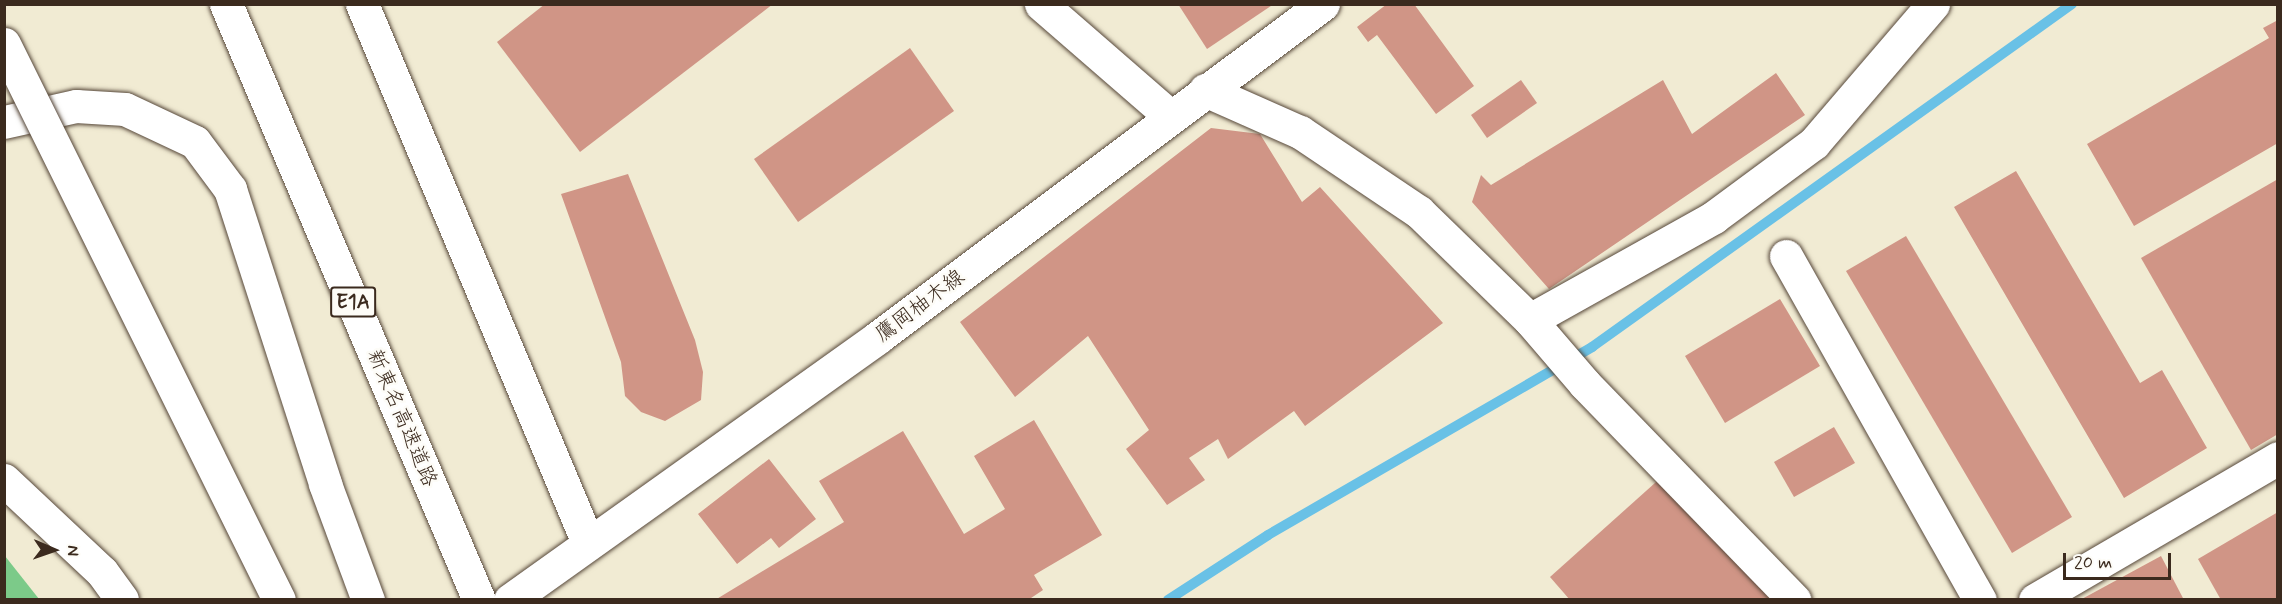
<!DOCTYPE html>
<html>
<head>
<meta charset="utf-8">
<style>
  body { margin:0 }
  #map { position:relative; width:2282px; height:604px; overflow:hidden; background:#f1ebd3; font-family:Mynerve,"Klee One",sans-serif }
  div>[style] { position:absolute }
  .green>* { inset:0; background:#7cca89 }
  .stream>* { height:10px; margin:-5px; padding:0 5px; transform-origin:5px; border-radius:5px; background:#69c1e6 }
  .building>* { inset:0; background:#d09586 }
  .roads { filter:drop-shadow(0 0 2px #564739) drop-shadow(0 0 2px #564739) }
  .minor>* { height:33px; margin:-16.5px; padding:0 16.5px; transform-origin:16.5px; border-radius:16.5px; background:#fff }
  .major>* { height:33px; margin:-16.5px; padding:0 16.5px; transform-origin:16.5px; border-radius:16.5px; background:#fff }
  .highway>* { height:33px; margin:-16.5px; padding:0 16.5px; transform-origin:16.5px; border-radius:16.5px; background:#fff }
  .bridges { filter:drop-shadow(0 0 2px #564739) drop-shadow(0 0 2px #564739) }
  .highway-bridge>* { height:33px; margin:-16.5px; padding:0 16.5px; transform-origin:16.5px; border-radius:16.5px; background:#fff }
  span { translate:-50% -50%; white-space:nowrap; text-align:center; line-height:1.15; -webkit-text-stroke:5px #fdfcf7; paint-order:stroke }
  .shield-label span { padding:2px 4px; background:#fdfcf7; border:2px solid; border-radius:4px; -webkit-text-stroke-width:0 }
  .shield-label { font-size:20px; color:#3b2a1e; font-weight:700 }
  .street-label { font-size:21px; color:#3b2a1e }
  .frame { position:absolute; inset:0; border:6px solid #3b2a1e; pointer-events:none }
  .north { position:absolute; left:24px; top:520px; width:60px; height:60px; -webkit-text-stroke:4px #fdfcf7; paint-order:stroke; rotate:92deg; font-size:16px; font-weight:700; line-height:24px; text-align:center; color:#3b2a1e }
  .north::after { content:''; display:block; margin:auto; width:21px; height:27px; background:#3b2a1e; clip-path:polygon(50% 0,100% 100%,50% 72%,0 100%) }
  .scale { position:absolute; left:2063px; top:553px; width:108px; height:27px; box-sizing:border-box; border:3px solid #3b2a1e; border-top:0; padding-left:8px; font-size:18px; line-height:21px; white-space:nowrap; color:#3b2a1e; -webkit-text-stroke:4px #fdfcf7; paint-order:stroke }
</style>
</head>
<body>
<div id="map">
  <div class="green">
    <i style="clip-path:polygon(5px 556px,39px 599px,5px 599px)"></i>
  </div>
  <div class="stream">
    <i style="left:1168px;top:600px;width:119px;rotate:-33deg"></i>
    <i style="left:1268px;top:535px;width:375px;rotate:-30.1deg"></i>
    <i style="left:1592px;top:347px;width:590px;rotate:-35.55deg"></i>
  </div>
  <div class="building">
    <i style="clip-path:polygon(545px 4px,773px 4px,580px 152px,497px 42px)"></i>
    <i style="clip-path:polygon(1178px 4px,1274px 4px,1207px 49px)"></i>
    <i style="clip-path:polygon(1387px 4px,1414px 4px,1474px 86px,1436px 114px,1377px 35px,1368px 42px,1357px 27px)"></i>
    <i style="clip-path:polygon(2278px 20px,2278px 143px,2134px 226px,2087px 144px,2269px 38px,2263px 28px)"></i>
    <i style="clip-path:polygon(910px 48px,954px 111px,798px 222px,754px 159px)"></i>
    <i style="clip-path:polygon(1776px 73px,1805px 115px,1549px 289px,1472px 202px,1481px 175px,1491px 185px,1663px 80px,1692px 134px)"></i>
    <i style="clip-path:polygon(1521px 80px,1537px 103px,1487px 138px,1471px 115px)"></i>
    <i style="clip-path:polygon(1211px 128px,1260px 134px,1302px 202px,1320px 187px,1443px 323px,1305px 426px,1294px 411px,1228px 459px,1218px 439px,1189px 458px,1205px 480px,1167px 505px,1126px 449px,1149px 430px,1088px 336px,1015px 397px,960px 322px)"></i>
    <i style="clip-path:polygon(2016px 171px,2140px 383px,2162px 370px,2207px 448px,2124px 498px,1954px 207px)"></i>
    <i style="clip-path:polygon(628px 174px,695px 340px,703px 372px,701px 400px,665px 421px,641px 412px,625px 396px,621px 362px,561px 194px)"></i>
    <i style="clip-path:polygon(2278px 179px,2278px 434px,2251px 450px,2141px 258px)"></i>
    <i style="clip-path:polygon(1906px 236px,2072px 517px,2012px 553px,1846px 271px)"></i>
    <i style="clip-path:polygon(1780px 299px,1820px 366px,1725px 423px,1685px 356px)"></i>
    <i style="clip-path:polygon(1034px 420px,1102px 535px,1034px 575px,1043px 590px,1028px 600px,715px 600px,844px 522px,819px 481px,903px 431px,964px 534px,1005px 509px,974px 456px)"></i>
    <i style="clip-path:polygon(1834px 427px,1855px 463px,1794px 497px,1774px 462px)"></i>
    <i style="clip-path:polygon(769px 459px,816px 519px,779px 548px,771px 538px,737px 564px,698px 514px)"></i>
    <i style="clip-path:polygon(1665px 474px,1776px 600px,1570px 600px,1550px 577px)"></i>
    <i style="clip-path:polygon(2278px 512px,2278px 600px,2221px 600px,2198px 559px)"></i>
    <i style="clip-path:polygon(2161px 556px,2184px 600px,2080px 600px)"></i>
  </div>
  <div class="roads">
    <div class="minor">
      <i style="left:362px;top:4px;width:584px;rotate:67.25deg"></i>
      <i style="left:1041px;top:4px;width:172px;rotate:41deg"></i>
      <i style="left:1205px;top:90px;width:104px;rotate:23.9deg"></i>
      <i style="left:1300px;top:132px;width:143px;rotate:33.9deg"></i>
      <i style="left:1419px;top:212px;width:155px;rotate:44.2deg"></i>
      <i style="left:1530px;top:320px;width:84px;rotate:49.3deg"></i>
      <i style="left:1585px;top:384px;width:301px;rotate:45.9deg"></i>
      <i style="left:4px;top:122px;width:74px;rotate:-12.5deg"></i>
      <i style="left:76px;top:106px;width:49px;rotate:3.5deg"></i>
      <i style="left:125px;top:109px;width:77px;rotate:25.2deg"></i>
      <i style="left:195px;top:142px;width:59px;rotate:53.3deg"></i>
      <i style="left:230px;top:189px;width:310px;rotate:72.1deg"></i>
      <i style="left:325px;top:484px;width:124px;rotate:69.7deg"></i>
      <i style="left:1786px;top:256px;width:395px;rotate:60.6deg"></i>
      <i style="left:1530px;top:320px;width:211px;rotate:-29.2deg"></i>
      <i style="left:1714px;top:217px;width:124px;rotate:-36.5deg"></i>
      <i style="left:1814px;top:143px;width:183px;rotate:-49.4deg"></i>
      <i style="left:4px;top:480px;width:134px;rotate:43.2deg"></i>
      <i style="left:102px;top:572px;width:34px;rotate:54deg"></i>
      <i style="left:2035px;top:600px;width:281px;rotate:-30.3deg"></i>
    </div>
    <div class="major">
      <i style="left:510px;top:600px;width:451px;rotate:-35.5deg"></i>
      <i style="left:877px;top:338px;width:557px;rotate:-36.83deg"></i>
    </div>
    <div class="highway">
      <i style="left:226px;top:4px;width:647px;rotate:67deg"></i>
    </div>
  </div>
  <div class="bridges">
    <div class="highway-bridge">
      <i style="left:4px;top:44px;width:620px;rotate:63.68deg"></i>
    </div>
  </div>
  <div class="shield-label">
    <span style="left:353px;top:302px">E1A</span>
  </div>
  <div class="street-label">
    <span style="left:920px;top:306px;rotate:-37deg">鷹岡柚木線</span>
    <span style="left:402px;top:418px;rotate:67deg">新東名高速道路</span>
  </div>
  <div class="frame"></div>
  <div class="north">N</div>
  <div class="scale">20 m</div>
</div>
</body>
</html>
